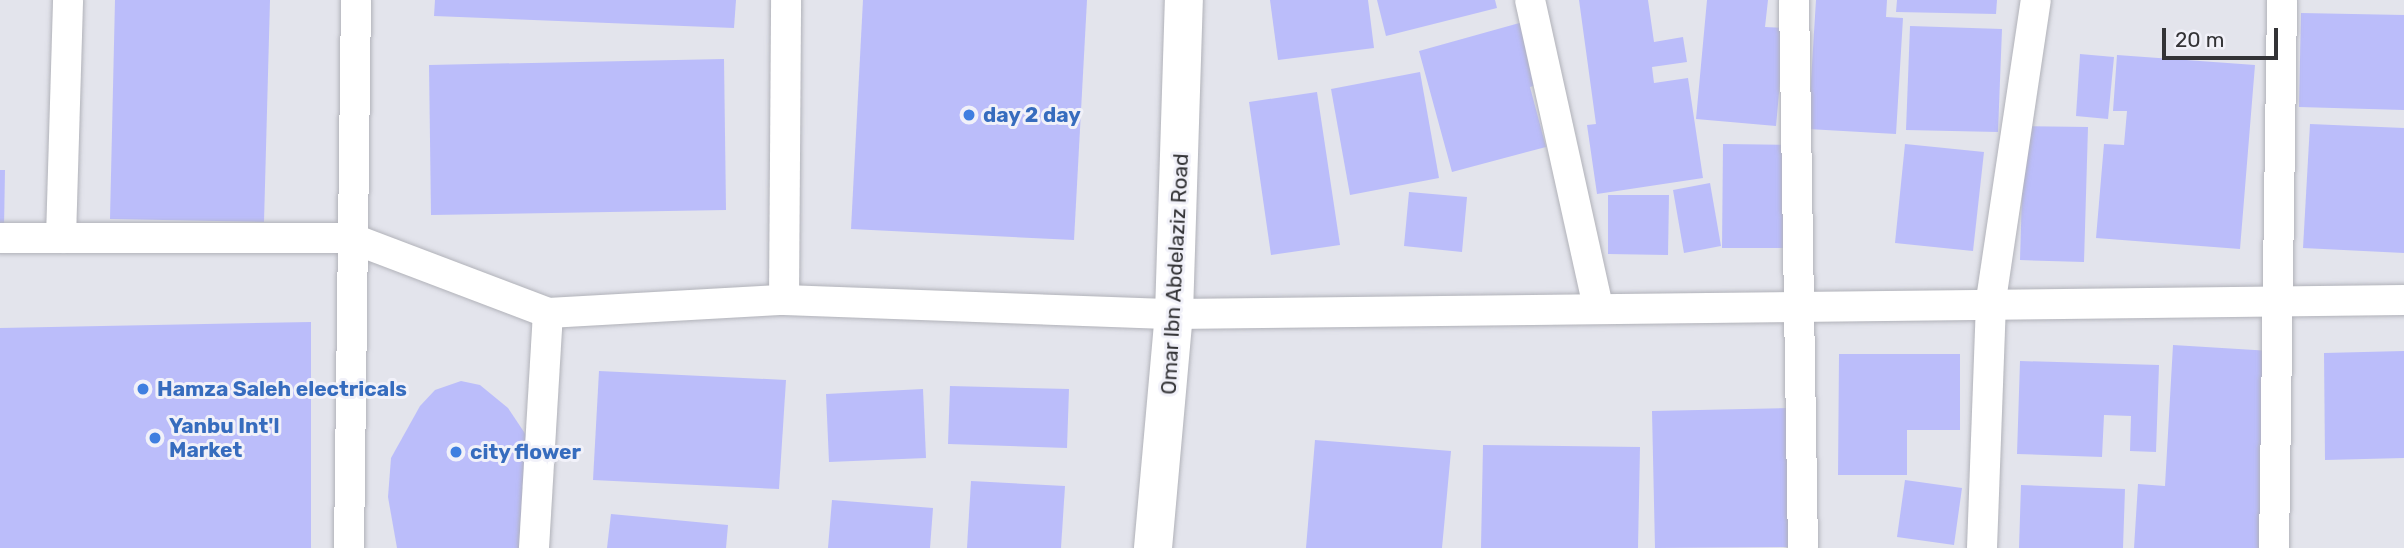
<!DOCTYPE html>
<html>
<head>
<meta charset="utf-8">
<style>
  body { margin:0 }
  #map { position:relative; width:2404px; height:548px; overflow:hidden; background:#e3e4ec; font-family:Rubik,sans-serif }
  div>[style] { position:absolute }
  .building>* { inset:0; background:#bbbdfa }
  .roads { filter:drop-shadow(0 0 2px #b1b2b9) drop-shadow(0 0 2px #b1b2b9) }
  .minor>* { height:30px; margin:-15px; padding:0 15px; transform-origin:15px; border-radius:15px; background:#fff }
  .secondary>* { height:38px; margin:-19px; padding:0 19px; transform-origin:19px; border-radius:19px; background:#fff }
  .dots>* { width:19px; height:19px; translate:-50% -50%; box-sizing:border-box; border:4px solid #f1f1f9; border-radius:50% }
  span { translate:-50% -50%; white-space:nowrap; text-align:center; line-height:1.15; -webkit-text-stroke:6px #f1f1f9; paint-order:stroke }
  .shop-label { font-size:21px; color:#366cbe; font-weight:700 }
  .left { translate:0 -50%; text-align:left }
  .street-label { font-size:21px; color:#333336 }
  .scale { position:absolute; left:2162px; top:28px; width:116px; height:32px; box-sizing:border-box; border:4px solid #333336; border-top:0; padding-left:9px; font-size:21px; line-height:24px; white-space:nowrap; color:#333336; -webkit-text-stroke:5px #f1f1f9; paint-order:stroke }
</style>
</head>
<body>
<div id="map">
  <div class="building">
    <i style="clip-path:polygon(115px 0,270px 0,264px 222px,110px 219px)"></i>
    <i style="clip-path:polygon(435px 0,736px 0,734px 28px,434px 16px)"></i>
    <i style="clip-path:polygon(863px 0,1087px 0,1074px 240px,851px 229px)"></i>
    <i style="clip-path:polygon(1270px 0,1368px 0,1374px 48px,1278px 60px)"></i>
    <i style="clip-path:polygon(1377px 0,1495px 0,1497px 8px,1386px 36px)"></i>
    <i style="clip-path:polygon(1579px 0,1648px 0,1654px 42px,1683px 37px,1687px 62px,1652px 67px,1654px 83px,1688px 78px,1703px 178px,1597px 194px,1587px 125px,1596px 124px)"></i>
    <i style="clip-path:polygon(1707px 0,1768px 0,1765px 27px,1785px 28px,1776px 126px,1696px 119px)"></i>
    <i style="clip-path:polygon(1816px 0,1887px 0,1886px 17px,1903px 18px,1896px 134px,1808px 129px)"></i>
    <i style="clip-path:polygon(1897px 0,1997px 0,1996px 14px,1896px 12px)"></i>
    <i style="clip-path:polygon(2301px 13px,2404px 15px,2404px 110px,2299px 107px)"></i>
    <i style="clip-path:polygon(1523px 22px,1540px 84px,1530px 87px,1546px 147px,1452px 172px,1419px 51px)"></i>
    <i style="clip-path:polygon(1910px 26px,2002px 29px,1998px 132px,1906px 130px)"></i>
    <i style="clip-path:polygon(2080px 54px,2114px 57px,2108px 119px,2076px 116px)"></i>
    <i style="clip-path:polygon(2117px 55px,2255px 65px,2240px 249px,2096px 238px,2104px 144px,2124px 145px,2127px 111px,2113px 111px)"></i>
    <i style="clip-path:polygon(724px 59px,726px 210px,431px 215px,429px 65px)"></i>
    <i style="clip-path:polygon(1420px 72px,1439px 178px,1350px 195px,1331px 89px)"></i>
    <i style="clip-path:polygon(1317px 92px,1340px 245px,1271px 255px,1249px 102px)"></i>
    <i style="clip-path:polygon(2310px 124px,2404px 128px,2404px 253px,2303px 248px)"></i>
    <i style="clip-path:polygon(2024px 126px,2088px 127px,2084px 262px,2020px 260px)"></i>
    <i style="clip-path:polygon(1723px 144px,1792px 145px,1792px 248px,1722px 248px)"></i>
    <i style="clip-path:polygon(1905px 144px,1984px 152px,1973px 251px,1895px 243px)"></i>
    <i style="clip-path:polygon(0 170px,5px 170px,4px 228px,0 227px)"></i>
    <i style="clip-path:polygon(1710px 183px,1721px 246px,1684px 253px,1673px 190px)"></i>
    <i style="clip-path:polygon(1409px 192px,1467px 197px,1462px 252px,1404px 246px)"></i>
    <i style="clip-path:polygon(1608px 195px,1669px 195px,1668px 255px,1608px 254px)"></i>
    <i style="clip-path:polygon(311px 322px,311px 548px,0 548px,0 328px)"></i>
    <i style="clip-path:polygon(2173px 345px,2271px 351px,2260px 548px,2134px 548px,2138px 484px,2165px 486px)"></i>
    <i style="clip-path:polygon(2404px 351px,2404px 458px,2325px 460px,2324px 353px)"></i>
    <i style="clip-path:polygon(1839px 354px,1960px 354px,1960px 430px,1907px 430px,1907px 475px,1838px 475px)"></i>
    <i style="clip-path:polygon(2020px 361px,2159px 365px,2156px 452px,2130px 451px,2131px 416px,2104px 415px,2102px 457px,2017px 454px)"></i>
    <i style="clip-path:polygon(599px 371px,786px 380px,779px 489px,593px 480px)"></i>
    <i style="clip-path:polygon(461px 381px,480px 385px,508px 408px,532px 444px,532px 548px,397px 548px,388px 497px,391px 458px,420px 406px,435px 390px)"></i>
    <i style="clip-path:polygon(950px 386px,1069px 389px,1067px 448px,948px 444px)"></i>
    <i style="clip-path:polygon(923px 389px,926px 458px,829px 462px,826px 394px)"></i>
    <i style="clip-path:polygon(1789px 408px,1791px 547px,1655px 548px,1652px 411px)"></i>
    <i style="clip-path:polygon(1315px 440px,1451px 451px,1442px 548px,1306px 548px)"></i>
    <i style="clip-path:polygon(1483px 445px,1640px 447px,1638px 548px,1481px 548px)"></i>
    <i style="clip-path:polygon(1905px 480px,1962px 488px,1954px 545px,1897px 537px)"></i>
    <i style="clip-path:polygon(971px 481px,1065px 486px,1061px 548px,967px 548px)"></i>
    <i style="clip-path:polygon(2021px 485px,2125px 489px,2123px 548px,2019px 548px)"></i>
    <i style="clip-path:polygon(832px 500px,933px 508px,930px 548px,828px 548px)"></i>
    <i style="clip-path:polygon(611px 514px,728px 525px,726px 548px,607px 548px)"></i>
  </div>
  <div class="roads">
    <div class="minor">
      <i style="left:1530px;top:0;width:314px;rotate:77.5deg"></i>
      <i style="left:1794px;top:0;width:548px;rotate:89.06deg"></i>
      <i style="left:0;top:238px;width:351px"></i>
      <i style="left:351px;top:238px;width:211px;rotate:20.8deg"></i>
      <i style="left:548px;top:313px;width:236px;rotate:-3.2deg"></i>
      <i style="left:784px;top:300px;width:390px;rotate:2.1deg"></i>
      <i style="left:1174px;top:314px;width:1230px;rotate:-0.65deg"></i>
      <i style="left:61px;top:238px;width:238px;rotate:-88.3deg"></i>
      <i style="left:784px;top:300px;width:300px;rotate:-89.6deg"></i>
      <i style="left:349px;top:548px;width:548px;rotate:-89.27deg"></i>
      <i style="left:534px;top:548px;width:235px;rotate:-86.6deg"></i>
      <i style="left:1982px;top:548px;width:248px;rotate:-87.9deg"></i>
      <i style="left:1991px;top:300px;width:303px;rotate:-81.5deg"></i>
      <i style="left:2274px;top:548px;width:548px;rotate:-89.16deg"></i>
    </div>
    <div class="secondary">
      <i style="left:1153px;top:548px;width:235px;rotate:-84.9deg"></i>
      <i style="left:1174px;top:314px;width:314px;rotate:-88.2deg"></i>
    </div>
  </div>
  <div class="dots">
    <i style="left:969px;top:115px;background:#3f7fe0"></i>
    <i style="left:143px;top:389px;background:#3f7fe0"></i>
    <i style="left:155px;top:438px;background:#3f7fe0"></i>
    <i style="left:456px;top:452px;background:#3f7fe0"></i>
  </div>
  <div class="shop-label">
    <span class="left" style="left:983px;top:115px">day 2 day</span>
    <span class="left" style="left:157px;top:389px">Hamza Saleh electricals</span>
    <span class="left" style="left:169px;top:438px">Yanbu Int'l<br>Market</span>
    <span class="left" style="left:470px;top:452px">city flower</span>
  </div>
  <div class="street-label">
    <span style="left:1175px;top:274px;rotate:-87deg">Omar Ibn Abdelaziz Road</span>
  </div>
  <div class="scale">20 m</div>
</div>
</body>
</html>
